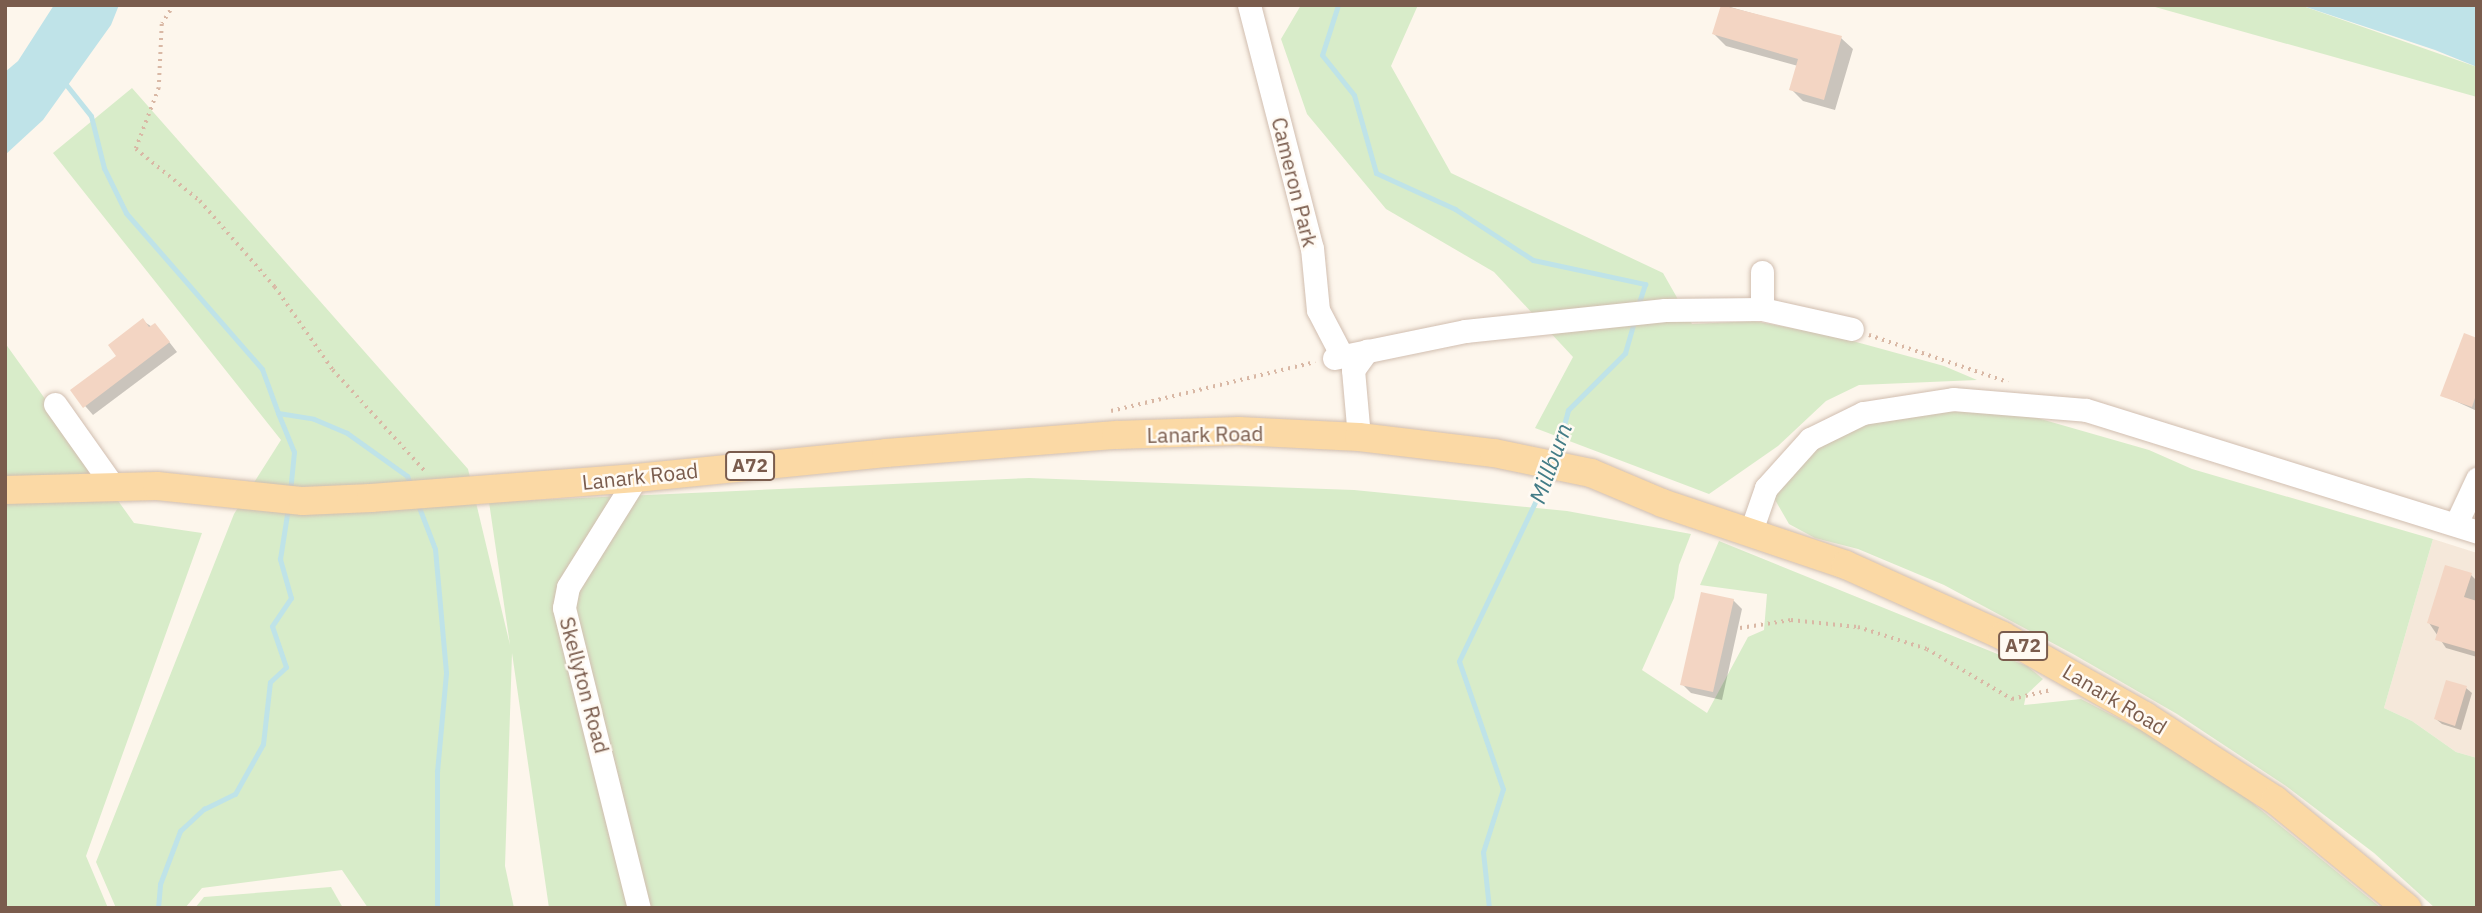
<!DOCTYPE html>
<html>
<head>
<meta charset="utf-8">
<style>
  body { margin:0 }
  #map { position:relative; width:2482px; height:913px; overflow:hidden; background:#fdf6ec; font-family:"IBM Plex Sans",sans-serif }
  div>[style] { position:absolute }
  .residential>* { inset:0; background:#f5e8da }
  .green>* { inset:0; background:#d8ecc9 }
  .water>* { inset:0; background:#bfe3e8 }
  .shadow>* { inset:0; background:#0003 }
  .stream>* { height:5px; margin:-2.5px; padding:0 2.5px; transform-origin:2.5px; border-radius:2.5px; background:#bfe3e8 }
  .building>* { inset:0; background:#f3d5c3 }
  .path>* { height:3.5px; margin-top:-1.75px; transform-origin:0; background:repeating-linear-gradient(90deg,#d9b8a5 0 2px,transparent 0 7px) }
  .roads { filter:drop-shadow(0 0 2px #d1beb0) drop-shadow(0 0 2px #d1beb0) }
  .minor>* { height:23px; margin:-11.5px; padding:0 11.5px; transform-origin:11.5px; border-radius:11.5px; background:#fff }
  .major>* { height:28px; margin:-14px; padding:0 14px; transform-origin:14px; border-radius:14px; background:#fbd9a5 }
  span { translate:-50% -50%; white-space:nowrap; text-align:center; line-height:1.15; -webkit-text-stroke:5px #fffaf3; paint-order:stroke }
  .shield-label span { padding:2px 5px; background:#fffaf3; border:2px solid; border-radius:5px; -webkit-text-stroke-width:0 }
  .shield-label { font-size:19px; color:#7a5c4d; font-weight:700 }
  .street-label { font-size:21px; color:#7a5c4d }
  .water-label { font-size:23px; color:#437c86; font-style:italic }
  .frame { position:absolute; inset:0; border:7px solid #7a5c4d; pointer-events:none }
</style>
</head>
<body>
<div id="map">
  <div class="residential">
    <i style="clip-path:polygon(2433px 539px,2477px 553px,2477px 758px,2456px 752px,2412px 721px,2384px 708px)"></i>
  </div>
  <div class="green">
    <i style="clip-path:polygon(1301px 5px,1418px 5px,1391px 66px,1451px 173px,1663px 273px,1692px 324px,1754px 321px,1838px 337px,1944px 366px,1977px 380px,1859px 385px,1826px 401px,1778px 446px,1709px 494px,1535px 428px,1573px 357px,1494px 272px,1386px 209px,1307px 114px,1281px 39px)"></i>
    <i style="clip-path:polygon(2148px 5px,2300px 5px,2477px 67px,2477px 97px)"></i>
    <i style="clip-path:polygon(132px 88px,468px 469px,510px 645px,489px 502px,1029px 478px,1354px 490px,1567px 511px,1691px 534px,1679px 565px,1674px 598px,1642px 670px,1707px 713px,1748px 637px,1764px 630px,1767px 594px,1700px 585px,1719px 541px,2027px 666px,2043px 679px,2026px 695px,2024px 705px,2081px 699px,2158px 739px,2238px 791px,2381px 908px,549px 908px,512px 653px,505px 866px,514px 908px,368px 908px,342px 870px,202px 888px,185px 908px,116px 908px,96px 862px,234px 514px,281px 440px,53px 153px)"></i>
    <i style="clip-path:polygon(5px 343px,134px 523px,202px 533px,86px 856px,108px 908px,5px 908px)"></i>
    <i style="clip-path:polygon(1938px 411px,2020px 413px,2149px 450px,2192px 469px,2433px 539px,2384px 708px,2412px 721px,2456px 752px,2477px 758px,2477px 908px,2435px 908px,2374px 853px,2286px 786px,2177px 714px,2073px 654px,1944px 585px,1858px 549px,1815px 538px,1789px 524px,1774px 498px,1776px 485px,1811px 447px,1879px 418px)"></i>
    <i style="clip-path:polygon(331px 887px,343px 908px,195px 908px,204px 897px)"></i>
  </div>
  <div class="water">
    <i style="clip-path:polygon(54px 5px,119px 5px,111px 25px,43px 120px,5px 155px,5px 72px,18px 61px)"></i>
    <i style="clip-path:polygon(2300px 5px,2477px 5px,2477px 67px,2435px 50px)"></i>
  </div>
  <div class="shadow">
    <i style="clip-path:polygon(1723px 5px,1841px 38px,1853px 49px,1835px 110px,1803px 101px,1791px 89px,1798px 66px,1726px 46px,1714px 34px)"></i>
    <i style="clip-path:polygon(143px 321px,163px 334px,177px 352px,93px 415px,72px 391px,118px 356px)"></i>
    <i style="clip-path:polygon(2477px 340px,2477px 411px,2442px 395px)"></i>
    <i style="clip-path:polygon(2471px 575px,2477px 581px,2477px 657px,2446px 648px,2429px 623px)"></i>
    <i style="clip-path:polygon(1733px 600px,1742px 609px,1722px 700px,1691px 693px,1682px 684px)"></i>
    <i style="clip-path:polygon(2466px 688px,2472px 693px,2461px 730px,2442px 724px,2436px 719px)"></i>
  </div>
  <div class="stream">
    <i style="left:1338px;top:5px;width:52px;rotate:107.7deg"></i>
    <i style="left:1322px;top:55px;width:51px;rotate:51.3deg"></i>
    <i style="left:1354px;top:95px;width:81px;rotate:74.2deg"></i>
    <i style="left:1376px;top:173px;width:87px;rotate:24.5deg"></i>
    <i style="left:1455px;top:209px;width:93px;rotate:33.2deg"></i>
    <i style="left:1533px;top:260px;width:115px;rotate:12.1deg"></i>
    <i style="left:1645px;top:284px;width:23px;rotate:108deg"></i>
    <i style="left:64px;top:82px;width:43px;rotate:51.5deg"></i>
    <i style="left:91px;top:116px;width:54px;rotate:76deg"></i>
    <i style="left:104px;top:168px;width:50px;rotate:63.9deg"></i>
    <i style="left:126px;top:213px;width:207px;rotate:48.9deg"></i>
    <i style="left:262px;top:369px;width:47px;rotate:70deg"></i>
    <i style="left:278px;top:413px;width:36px;rotate:9deg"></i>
    <i style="left:314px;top:419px;width:36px;rotate:23deg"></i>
    <i style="left:347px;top:433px;width:74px;rotate:35.6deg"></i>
    <i style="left:407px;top:476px;width:11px;rotate:68deg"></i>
    <i style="left:278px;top:413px;width:42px;rotate:67.7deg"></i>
    <i style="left:294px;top:452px;width:40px;rotate:95.7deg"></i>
    <i style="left:1555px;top:458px;width:50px;rotate:-74.8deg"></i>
    <i style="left:1568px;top:410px;width:81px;rotate:-45deg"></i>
    <i style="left:1625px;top:353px;width:35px;rotate:-74deg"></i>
    <i style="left:417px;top:502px;width:50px;rotate:69deg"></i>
    <i style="left:435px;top:549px;width:124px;rotate:84.9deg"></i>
    <i style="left:446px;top:673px;width:98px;rotate:95.2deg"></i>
    <i style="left:437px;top:771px;width:137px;rotate:90deg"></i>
    <i style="left:158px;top:908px;width:24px;rotate:-85deg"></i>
    <i style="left:160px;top:884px;width:57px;rotate:-69.3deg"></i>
    <i style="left:180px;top:831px;width:33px;rotate:-43deg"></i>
    <i style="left:204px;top:809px;width:34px;rotate:-26deg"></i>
    <i style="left:235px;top:794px;width:57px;rotate:-60.8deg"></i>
    <i style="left:263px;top:744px;width:62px;rotate:-83.6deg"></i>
    <i style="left:270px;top:682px;width:22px;rotate:-43deg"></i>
    <i style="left:286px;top:667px;width:43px;rotate:-108.9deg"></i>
    <i style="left:272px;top:626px;width:34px;rotate:-56deg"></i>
    <i style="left:291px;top:598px;width:41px;rotate:-105.8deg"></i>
    <i style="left:280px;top:559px;width:52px;rotate:-81.1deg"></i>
    <i style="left:1489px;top:908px;width:56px;rotate:-96.1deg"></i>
    <i style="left:1483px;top:852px;width:66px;rotate:-72.4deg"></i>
    <i style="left:1503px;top:789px;width:135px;rotate:-109deg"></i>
    <i style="left:1459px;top:661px;width:208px;rotate:-64.4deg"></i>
  </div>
  <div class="building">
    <i style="clip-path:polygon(1721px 5px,1842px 36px,1824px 100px,1789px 90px,1798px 59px,1712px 34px)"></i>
    <i style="clip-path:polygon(143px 318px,149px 327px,155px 323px,170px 342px,83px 408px,70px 390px,116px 356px,108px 345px)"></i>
    <i style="clip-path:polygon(2464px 333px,2477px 338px,2477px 392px,2472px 407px,2440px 396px)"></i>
    <i style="clip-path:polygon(2445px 565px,2472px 573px,2464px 597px,2477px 601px,2477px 652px,2435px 640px,2439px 627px,2427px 623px)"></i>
    <i style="clip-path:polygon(1701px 592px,1734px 599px,1713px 692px,1680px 685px)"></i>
    <i style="clip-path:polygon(2446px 680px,2467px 686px,2455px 726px,2434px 719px)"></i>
  </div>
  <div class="path">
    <i style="left:174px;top:5px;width:22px;rotate:122deg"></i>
    <i style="left:162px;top:24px;width:64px;rotate:92.7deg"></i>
    <i style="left:159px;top:88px;width:65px;rotate:110.7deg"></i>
    <i style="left:136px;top:149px;width:82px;rotate:39.1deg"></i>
    <i style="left:200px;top:201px;width:114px;rotate:48.9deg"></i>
    <i style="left:275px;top:287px;width:101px;rotate:55.1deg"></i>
    <i style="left:333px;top:370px;width:137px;rotate:47.7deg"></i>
    <i style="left:1869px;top:335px;width:147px;rotate:18.7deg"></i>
    <i style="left:1111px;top:411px;width:210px;rotate:-13.5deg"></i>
    <i style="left:1740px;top:628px;width:52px;rotate:-8.9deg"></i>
    <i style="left:1791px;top:620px;width:67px;rotate:6deg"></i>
    <i style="left:1858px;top:627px;width:72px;rotate:17.7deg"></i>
    <i style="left:1927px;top:649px;width:99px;rotate:30.5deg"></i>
    <i style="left:2012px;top:699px;width:40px;rotate:-13deg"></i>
  </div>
  <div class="roads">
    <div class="minor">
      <i style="left:1249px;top:5px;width:251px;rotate:75.5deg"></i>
      <i style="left:1312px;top:248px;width:62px;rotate:84.5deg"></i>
      <i style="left:1318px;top:310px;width:52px;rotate:62.4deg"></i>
      <i style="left:1762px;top:309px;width:37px;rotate:-90deg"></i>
      <i style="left:1334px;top:358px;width:134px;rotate:-11.6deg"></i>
      <i style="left:1465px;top:331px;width:201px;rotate:-6deg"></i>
      <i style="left:1665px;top:310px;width:97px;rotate:-0.6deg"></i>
      <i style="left:1762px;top:309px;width:92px;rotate:12.5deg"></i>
      <i style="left:55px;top:404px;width:100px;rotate:54.7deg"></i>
      <i style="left:1359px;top:437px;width:67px;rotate:-95.1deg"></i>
      <i style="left:1353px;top:370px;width:24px;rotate:-54deg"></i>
      <i style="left:636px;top:478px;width:128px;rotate:122deg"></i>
      <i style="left:568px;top:587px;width:21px;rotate:101deg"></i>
      <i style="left:564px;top:608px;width:309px;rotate:76deg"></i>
      <i style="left:2456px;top:524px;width:50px;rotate:-65deg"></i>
      <i style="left:1751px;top:531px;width:46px;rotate:-70.8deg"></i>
      <i style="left:1766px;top:488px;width:66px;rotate:-48.1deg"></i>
      <i style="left:1810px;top:439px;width:59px;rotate:-26.1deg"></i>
      <i style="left:1863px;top:413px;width:91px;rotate:-8.8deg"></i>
      <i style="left:1953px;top:399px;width:133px;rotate:4.7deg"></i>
      <i style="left:2086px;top:410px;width:410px;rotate:17.3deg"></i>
    </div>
    <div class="major">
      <i style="left:5px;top:490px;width:152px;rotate:-1.5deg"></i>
      <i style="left:157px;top:486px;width:147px;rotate:5.9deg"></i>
      <i style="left:303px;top:501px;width:68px;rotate:-2.5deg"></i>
      <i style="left:371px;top:498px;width:266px;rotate:-4.3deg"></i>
      <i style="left:636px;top:478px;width:251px;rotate:-5.7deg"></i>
      <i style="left:886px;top:453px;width:231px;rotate:-4.5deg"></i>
      <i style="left:1116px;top:435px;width:123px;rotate:-1.9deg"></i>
      <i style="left:1239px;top:431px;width:120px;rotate:2.9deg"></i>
      <i style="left:1359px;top:437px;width:136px;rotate:6.8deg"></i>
      <i style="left:1494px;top:453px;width:99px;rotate:11.7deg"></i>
      <i style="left:1591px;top:473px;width:77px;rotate:22.9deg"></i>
      <i style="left:1662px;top:503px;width:194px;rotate:18.6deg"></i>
      <i style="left:1846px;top:565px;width:172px;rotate:24.3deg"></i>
      <i style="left:2003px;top:636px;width:163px;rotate:29.4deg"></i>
      <i style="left:2145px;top:716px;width:155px;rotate:32.9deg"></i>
      <i style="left:2275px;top:800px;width:171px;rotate:39.3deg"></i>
    </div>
  </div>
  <div class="shield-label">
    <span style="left:750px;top:466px">A72</span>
    <span style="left:2023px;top:646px">A72</span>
  </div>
  <div class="street-label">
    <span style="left:1295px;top:182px;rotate:76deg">Cameron Park</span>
    <span style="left:1205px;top:434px;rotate:-1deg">Lanark Road</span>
    <span style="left:640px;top:476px;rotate:-6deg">Lanark Road</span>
    <span style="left:585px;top:685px;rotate:75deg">Skellyton Road</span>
    <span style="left:2115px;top:699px;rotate:31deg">Lanark Road</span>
  </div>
  <div class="water-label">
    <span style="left:1550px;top:463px;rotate:-70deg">Millburn</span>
  </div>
  <div class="frame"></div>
</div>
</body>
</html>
